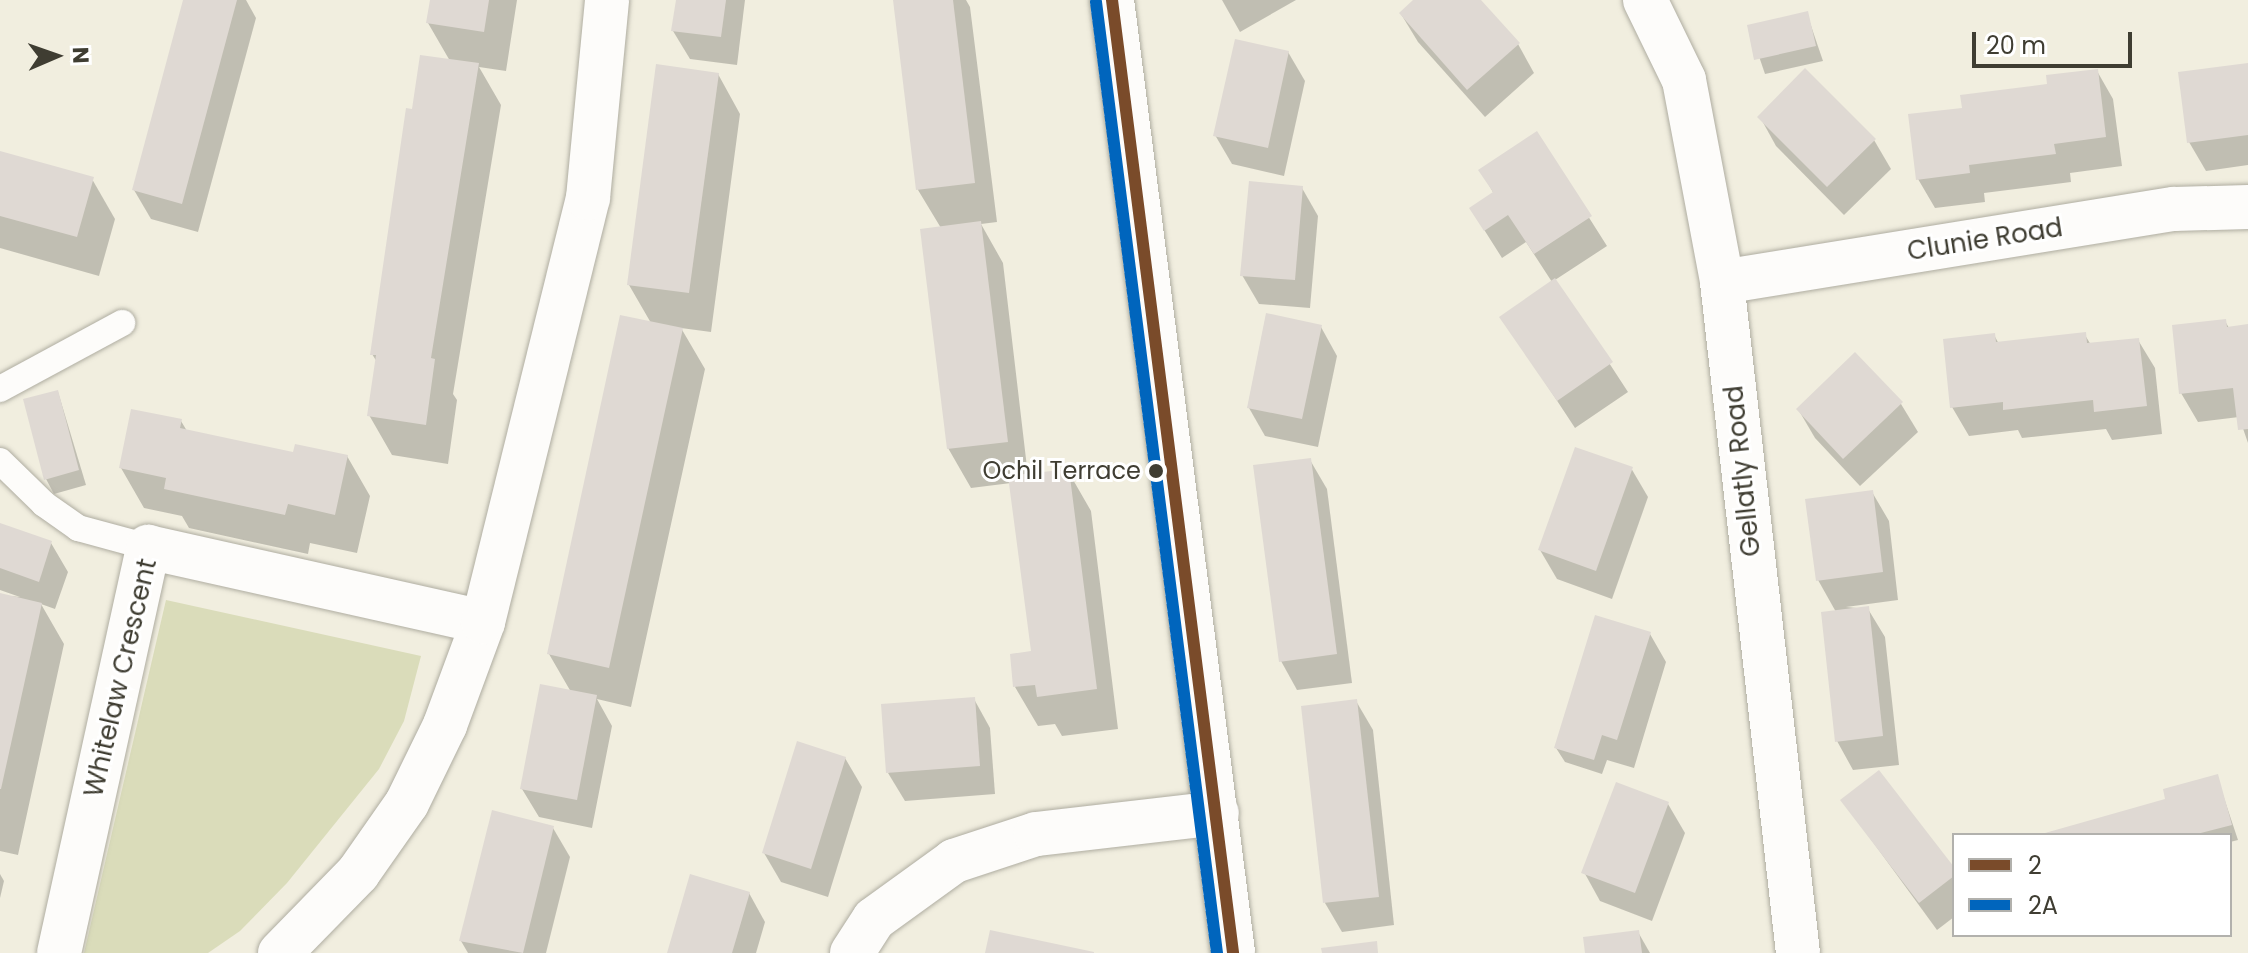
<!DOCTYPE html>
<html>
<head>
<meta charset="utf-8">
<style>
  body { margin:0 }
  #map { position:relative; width:2248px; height:953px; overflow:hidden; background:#f1eedf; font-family:Poppins,sans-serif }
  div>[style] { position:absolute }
  .green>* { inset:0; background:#dadcba }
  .shadow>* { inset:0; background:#0003 }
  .building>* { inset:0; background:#dfd9d3 }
  .roads { filter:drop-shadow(0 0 2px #afada1) drop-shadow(0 0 2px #afada1) }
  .lane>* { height:26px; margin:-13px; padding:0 13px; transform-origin:13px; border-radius:13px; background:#fdfcfa }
  .street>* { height:44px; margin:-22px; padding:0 22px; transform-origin:22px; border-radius:22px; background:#fdfcfa }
  .bus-1>* { height:12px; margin:-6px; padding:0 6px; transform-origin:6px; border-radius:6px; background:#7a4b2a }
  .bus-2>* { height:12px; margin:-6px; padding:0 6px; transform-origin:6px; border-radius:6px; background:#0065bd }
  .dots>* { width:22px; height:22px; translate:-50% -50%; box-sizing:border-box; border:4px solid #fff; border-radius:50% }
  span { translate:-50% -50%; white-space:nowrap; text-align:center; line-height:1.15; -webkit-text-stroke:6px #fff; paint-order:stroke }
  .bus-label { font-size:24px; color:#3f3d32 }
  .right { translate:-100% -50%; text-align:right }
  .street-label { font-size:26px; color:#3f3d32 }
  .legend { position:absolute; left:1952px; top:833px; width:280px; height:104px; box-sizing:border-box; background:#fff; border:2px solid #b2b1ad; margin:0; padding:10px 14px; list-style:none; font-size:24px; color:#3f3d32 }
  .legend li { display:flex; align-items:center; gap:16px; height:40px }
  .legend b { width:40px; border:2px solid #b2b1ad }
  .north { position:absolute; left:16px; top:16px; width:80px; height:80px; -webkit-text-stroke:6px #fff; paint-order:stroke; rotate:88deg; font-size:22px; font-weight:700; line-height:32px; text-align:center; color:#3f3d32 }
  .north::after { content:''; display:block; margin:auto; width:28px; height:36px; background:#3f3d32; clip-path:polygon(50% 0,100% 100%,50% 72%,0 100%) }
  .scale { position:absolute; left:1972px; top:32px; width:160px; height:36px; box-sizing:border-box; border:4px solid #3f3d32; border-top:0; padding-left:10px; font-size:24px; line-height:28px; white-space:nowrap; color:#3f3d32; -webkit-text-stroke:6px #fff; paint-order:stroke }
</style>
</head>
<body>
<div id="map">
  <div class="green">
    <i style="clip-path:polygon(166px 600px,421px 656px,404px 721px,379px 769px,287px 883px,240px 931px,208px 953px,84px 953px)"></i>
  </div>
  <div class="shadow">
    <i style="clip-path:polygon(185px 0,246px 0,256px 18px,198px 232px,151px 219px,134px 190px)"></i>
    <i style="clip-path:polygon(432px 0,517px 0,506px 71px,479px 67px,501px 105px,453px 394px,457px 400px,448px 464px,392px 455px,369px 415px,377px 362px,372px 354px,414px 111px,450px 61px,428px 23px)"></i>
    <i style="clip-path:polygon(677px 0,745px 0,737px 65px,690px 59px,673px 31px)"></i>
    <i style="clip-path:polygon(895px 0,966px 0,970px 7px,997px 222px,981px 224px,1003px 263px,1028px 476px,1068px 471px,1091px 511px,1118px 729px,1062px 736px,1055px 724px,1038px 726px,1015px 687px,1033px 653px,1011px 483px,971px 488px,948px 448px,941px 228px,918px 190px)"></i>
    <i style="clip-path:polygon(1222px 0,1296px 0,1240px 32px)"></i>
    <i style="clip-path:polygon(1416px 0,1479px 0,1518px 44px,1534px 73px,1485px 117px,1418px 42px,1401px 14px)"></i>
    <i style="clip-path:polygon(1807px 14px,1823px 61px,1765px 74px,1749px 27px)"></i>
    <i style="clip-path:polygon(1288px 52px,1305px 81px,1284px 176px,1232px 164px,1215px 135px)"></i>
    <i style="clip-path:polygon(2248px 65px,2248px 165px,2206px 171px,2189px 142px)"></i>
    <i style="clip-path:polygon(2097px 71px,2113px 99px,2122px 166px,2070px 173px,2071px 182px,1984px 193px,1985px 202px,1935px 208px,1918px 179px,1964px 109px)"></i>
    <i style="clip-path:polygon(718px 74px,740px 114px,711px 332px,681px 328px,705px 369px,631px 707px,597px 699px,612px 726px,592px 828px,539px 817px,522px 789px,571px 692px,549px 654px,651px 323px,629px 285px)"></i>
    <i style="clip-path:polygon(1760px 117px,1874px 140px,1891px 169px,1844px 215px,1776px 146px)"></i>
    <i style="clip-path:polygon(1536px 134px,1607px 246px,1555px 280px,1628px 392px,1575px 428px,1502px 317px,1552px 282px,1526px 242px,1502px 258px,1471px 209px,1494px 194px,1481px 171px)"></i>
    <i style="clip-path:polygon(0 153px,92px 179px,115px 219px,99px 276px,0 248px)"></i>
    <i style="clip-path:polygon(1302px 188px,1318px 216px,1310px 308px,1259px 304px,1242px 275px)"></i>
    <i style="clip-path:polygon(2225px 321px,2229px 328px,2248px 326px,2248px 443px,2239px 417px,2198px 422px,2181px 393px)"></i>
    <i style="clip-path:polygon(1321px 327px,1337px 356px,1318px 447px,1265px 436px,1249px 408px)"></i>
    <i style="clip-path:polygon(1994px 335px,1999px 344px,2085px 335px,2091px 345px,2138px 340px,2155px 368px,2162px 434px,2112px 440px,2106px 429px,2022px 438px,2018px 430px,1969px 436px,1952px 407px)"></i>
    <i style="clip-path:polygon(58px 392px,86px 485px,54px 494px,46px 479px)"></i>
    <i style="clip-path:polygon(1901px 404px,1918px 432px,1860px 486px,1815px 438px,1798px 409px)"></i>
    <i style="clip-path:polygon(181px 421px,187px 431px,294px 454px,347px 456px,370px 496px,357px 553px,310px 543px,308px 554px,189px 528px,182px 516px,144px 508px,121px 468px)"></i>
    <i style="clip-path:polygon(1310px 460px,1327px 489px,1352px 683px,1297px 690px,1281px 661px)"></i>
    <i style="clip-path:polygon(1631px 468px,1648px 497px,1612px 599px,1557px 579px,1540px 550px)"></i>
    <i style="clip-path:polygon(1872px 492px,1889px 521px,1898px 600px,1846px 607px,1868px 609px,1885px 637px,1899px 765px,1853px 770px,1837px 741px,1836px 612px,1818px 580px)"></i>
    <i style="clip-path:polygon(0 525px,51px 543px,68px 572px,55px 609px,41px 604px,64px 644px,18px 855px,0 851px,0 595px,20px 597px,0 590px)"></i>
    <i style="clip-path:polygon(1650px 634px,1666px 662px,1634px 768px,1607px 760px,1602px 774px,1565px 762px,1556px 748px)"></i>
    <i style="clip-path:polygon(974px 699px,990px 728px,995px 794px,905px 801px,888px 773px)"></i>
    <i style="clip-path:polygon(1356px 701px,1373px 730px,1394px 925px,1342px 932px,1325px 903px)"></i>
    <i style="clip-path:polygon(845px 758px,862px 787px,828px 897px,781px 882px,764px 853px)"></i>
    <i style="clip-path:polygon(2217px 777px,2238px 840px,2230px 842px,2230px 835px,2040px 835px,2164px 801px)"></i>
    <i style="clip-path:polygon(1843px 801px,1954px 870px,1954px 917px,1937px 930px)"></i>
    <i style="clip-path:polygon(1668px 804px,1685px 833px,1652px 921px,1600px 901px,1584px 872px)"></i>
    <i style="clip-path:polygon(553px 828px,570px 857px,546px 953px,468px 953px,461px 941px)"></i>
    <i style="clip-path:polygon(0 874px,4px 881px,0 898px)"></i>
    <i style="clip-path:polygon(749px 893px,765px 922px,756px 953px,669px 953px)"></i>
    <i style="clip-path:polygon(1638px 932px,1650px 953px,1587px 953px)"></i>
  </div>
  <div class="building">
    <i style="clip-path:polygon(183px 0,237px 0,182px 204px,132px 190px)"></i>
    <i style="clip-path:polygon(430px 0,489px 0,484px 32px,426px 23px)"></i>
    <i style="clip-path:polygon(676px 0,726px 0,721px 37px,671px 31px)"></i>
    <i style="clip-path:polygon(893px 0,953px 0,975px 183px,916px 190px)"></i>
    <i style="clip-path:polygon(1413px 0,1481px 0,1520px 43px,1467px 90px,1399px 13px)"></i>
    <i style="clip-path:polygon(1808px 11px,1816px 46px,1754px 60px,1747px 25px)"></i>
    <i style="clip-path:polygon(1235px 39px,1289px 51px,1268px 148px,1213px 136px)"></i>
    <i style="clip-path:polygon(420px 55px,479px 63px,431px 358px,435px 359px,426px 425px,367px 416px,376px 355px,370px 355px,406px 108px,412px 109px)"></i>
    <i style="clip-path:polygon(2248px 63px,2248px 135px,2187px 143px,2178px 72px)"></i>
    <i style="clip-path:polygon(656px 64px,719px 73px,689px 293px,627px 285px)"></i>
    <i style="clip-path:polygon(1805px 68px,1876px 139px,1827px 187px,1757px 117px)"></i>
    <i style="clip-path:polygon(2098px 69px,2106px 137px,2054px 144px,2056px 154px,1969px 165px,1970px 173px,1916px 180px,1908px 114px,1962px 108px,1960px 95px,2047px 84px,2046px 75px)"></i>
    <i style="clip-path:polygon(1537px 131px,1592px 216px,1534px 254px,1508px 215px,1484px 231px,1469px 208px,1493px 192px,1478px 170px)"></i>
    <i style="clip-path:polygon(0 151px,94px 177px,77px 237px,0 216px)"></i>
    <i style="clip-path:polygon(1249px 181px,1303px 186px,1295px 280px,1240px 276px)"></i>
    <i style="clip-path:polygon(981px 221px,1008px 442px,947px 449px,920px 229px)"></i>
    <i style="clip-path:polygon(1555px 278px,1613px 362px,1557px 401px,1499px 317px)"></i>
    <i style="clip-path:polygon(1266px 313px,1322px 325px,1302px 419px,1247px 408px)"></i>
    <i style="clip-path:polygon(620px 315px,683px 328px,609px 668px,547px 654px)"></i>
    <i style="clip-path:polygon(2226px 319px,2227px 327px,2248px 324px,2248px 429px,2238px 430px,2233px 388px,2179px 394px,2172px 325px)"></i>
    <i style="clip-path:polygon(2086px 332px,2087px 343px,2139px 338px,2147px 406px,2094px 412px,2093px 400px,2003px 410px,2003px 402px,1950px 408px,1943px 339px,1995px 333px,1996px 342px)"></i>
    <i style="clip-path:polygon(1855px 352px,1903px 402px,1843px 459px,1796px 409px)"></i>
    <i style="clip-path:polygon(58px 390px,79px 470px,44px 480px,23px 399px)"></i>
    <i style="clip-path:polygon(131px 409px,182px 419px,180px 428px,293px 452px,295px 444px,348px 455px,335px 515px,288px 504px,285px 515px,164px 489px,166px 478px,119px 468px)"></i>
    <i style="clip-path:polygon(1575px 447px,1633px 467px,1596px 571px,1538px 550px)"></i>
    <i style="clip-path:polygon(1311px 458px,1337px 654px,1279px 662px,1253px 465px)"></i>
    <i style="clip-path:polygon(1069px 469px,1097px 689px,1037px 697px,1035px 685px,1013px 687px,1010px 654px,1031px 651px,1008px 476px)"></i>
    <i style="clip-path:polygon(1873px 490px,1883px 572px,1816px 581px,1805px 499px)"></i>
    <i style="clip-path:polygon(0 523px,52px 541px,39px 582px,0 568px)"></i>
    <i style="clip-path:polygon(0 593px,42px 603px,1px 789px,0 789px)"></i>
    <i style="clip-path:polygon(1869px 606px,1883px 736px,1835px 742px,1821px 612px)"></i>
    <i style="clip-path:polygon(1595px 615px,1651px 632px,1617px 740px,1602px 735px,1594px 760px,1554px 748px)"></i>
    <i style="clip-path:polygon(540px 684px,597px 695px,577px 800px,520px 789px)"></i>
    <i style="clip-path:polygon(975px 697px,980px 766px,886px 773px,881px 704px)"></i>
    <i style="clip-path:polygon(1357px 699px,1379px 897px,1323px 903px,1301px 706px)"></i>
    <i style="clip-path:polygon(797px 741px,846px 757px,811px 869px,762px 853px)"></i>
    <i style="clip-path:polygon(1879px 770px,1954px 867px,1954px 876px,1919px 903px,1840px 800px)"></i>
    <i style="clip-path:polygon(2218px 774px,2232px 825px,2193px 835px,2038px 835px,2165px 799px,2163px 789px)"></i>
    <i style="clip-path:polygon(1616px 782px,1669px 802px,1635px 893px,1581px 873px)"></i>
    <i style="clip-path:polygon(492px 810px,554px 826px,523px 953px,459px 941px)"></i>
    <i style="clip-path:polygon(690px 874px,750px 892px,732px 953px,667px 953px)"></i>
    <i style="clip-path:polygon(990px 930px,1094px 952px,1094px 953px,985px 953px)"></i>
    <i style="clip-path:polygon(1639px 930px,1642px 953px,1585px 953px,1583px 937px)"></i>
    <i style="clip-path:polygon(1377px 941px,1378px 953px,1322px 953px,1321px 948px)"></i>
  </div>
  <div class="roads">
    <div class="lane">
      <i style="left:0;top:389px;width:139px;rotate:-28.4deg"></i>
      <i style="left:0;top:461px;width:62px;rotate:44.3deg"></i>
      <i style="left:44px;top:504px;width:42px;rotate:35.2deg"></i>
      <i style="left:78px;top:528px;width:73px;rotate:15.2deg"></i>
    </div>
    <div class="street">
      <i style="left:1112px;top:0;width:961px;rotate:82.76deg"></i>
      <i style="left:1645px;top:0;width:89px;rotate:64deg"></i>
      <i style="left:1684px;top:80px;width:206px;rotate:79.3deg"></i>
      <i style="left:1722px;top:282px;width:675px;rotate:83.54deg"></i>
      <i style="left:1722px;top:282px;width:458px;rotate:-9.2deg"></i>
      <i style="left:2174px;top:209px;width:74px;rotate:-1.5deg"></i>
      <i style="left:59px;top:953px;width:416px;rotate:-77.6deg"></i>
      <i style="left:148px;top:547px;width:343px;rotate:12.6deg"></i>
      <i style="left:280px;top:953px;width:112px;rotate:-45.7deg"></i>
      <i style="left:358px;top:873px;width:85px;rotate:-55deg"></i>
      <i style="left:407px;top:803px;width:87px;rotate:-64deg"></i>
      <i style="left:445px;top:725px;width:110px;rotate:-69.7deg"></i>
      <i style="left:483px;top:622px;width:437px;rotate:-76.1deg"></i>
      <i style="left:588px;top:198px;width:199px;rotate:-84.5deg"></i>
      <i style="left:852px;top:953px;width:40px;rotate:-57.1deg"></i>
      <i style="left:874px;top:919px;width:99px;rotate:-35.9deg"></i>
      <i style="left:954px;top:861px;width:86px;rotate:-18.2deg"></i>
      <i style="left:1036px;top:834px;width:182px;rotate:-6.6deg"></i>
    </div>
  </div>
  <div class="bus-1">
    <i style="left:1112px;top:0;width:961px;rotate:82.76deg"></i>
  </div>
  <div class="bus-2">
    <i style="left:1096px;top:2px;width:959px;rotate:82.75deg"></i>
  </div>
  <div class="dots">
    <i style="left:1156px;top:471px;background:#3f3d32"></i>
  </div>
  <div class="bus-label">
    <span class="right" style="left:1141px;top:471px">Ochil Terrace</span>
  </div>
  <div class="street-label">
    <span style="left:1985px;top:240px;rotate:-9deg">Clunie Road</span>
    <span style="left:1743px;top:471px;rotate:-96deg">Gellatly Road</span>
    <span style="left:121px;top:678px;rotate:-77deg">Whitelaw Crescent</span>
  </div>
  <ul class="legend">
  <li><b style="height:10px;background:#7a4b2a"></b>2</li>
  <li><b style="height:10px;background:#0065bd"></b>2A</li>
  </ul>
  <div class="north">N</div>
  <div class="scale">20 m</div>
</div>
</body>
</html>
